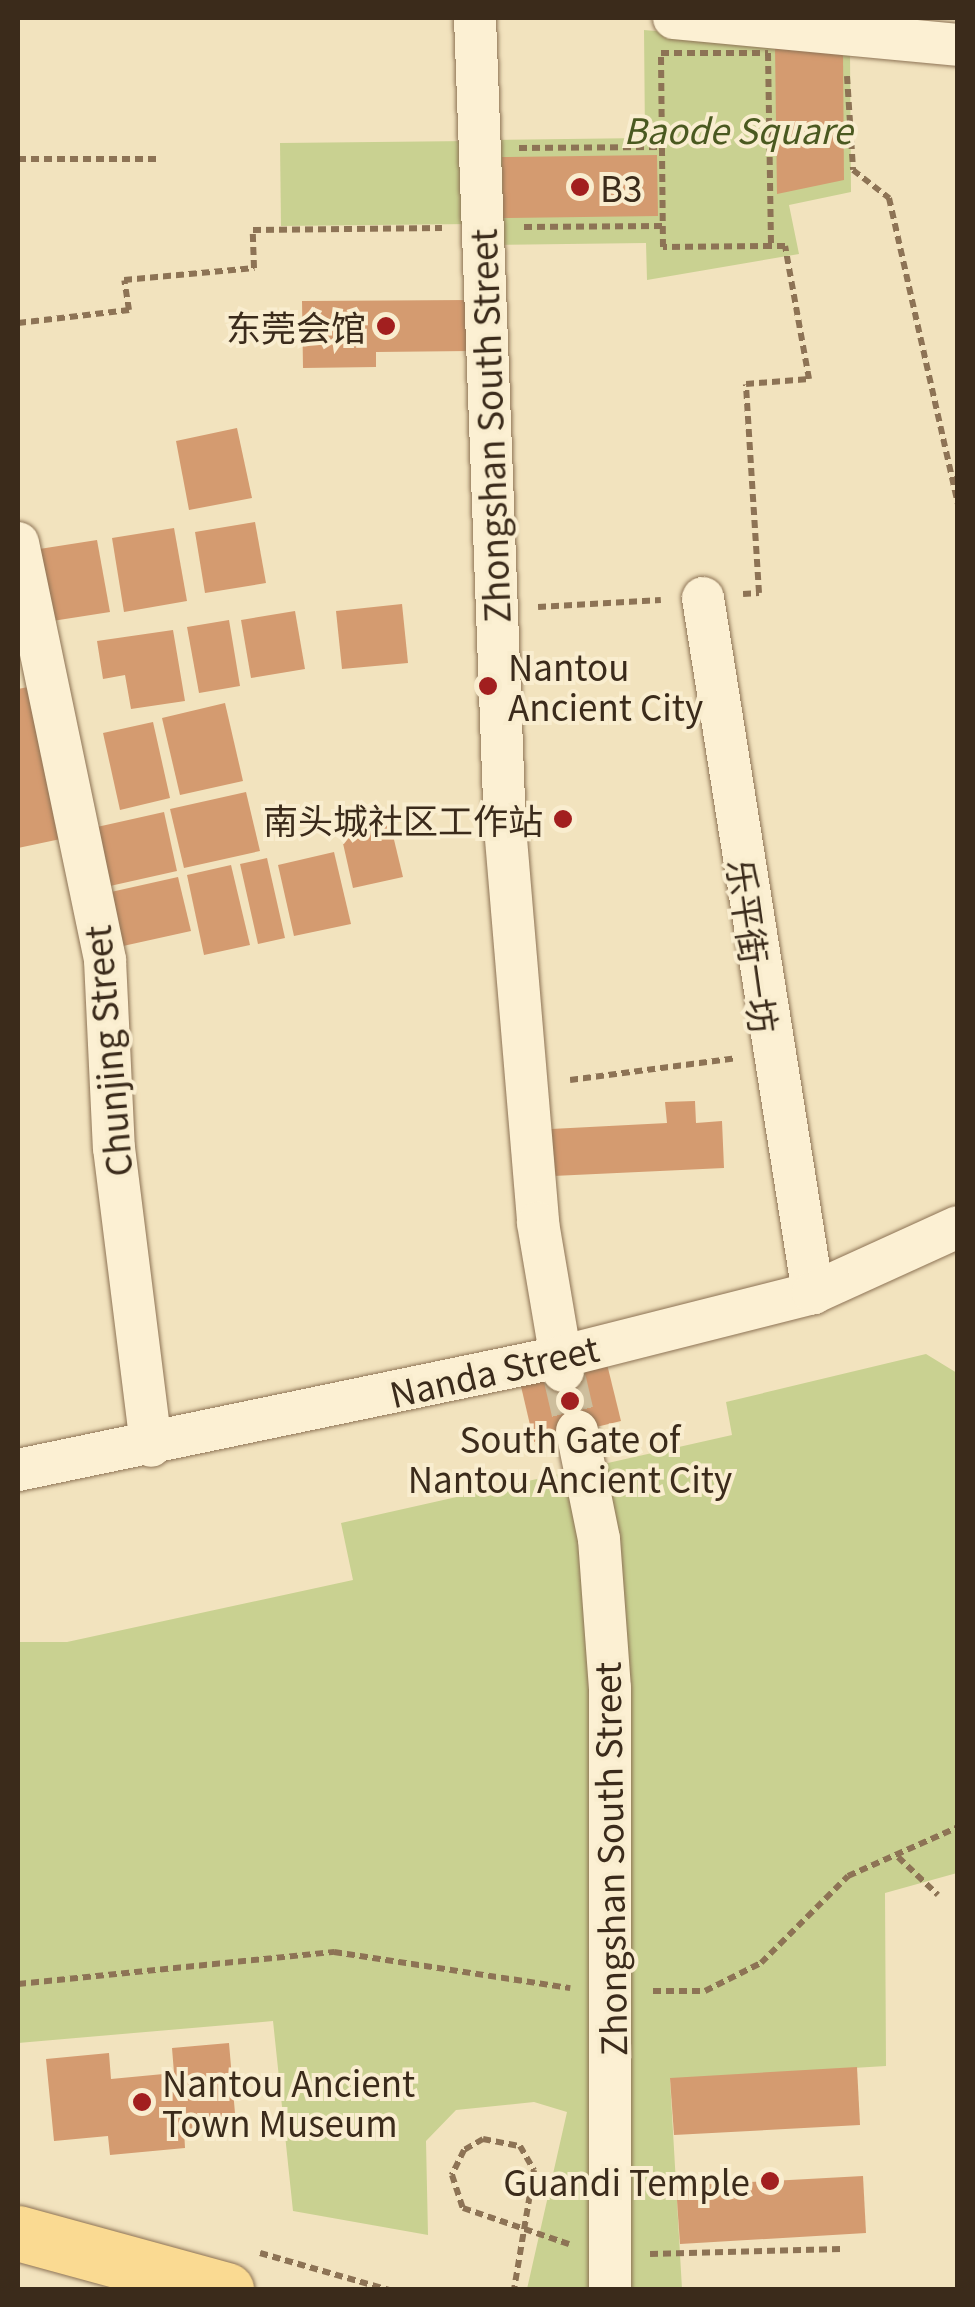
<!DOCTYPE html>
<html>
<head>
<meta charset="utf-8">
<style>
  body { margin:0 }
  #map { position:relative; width:975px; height:2307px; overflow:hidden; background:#f2e3be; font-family:Georgia,"Noto Sans SC",serif }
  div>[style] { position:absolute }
  .green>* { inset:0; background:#c9d191 }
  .building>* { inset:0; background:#d49b70 }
  .minor-tunnel>* { height:42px; margin-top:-21px; transform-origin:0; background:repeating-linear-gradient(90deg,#cdbe9d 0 42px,transparent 0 63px) }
  .path>* { height:6px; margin-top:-3px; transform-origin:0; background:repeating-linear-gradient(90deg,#8d7355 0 8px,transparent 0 13px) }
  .roads { filter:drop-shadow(0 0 2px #8d7355) drop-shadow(0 0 2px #8d7355) }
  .minor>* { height:42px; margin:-21px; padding:0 21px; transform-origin:21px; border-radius:21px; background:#fcf0d3 }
  .major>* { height:55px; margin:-27.5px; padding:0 27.5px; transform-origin:27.5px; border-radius:27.5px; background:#fada92 }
  .path-bridge>* { height:6px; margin-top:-3px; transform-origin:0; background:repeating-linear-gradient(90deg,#8d7355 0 8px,transparent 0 13px) }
  .dots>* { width:28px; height:28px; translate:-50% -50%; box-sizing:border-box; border:5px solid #f9edcf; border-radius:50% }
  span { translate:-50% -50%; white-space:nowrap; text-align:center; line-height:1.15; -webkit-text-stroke:8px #f9edcf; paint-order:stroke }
  .park-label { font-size:35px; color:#4a5920; font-style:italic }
  .poi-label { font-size:35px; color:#3b2b1b }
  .left { translate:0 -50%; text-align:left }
  .right { translate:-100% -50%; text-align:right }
  .street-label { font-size:35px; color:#3b2b1b }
  .frame { position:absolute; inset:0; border:20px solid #3b2b1b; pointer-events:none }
</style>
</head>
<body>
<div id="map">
  <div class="green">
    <i style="clip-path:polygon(644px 30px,850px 48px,851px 192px,789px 205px,799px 254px,647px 280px,646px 243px,494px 245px,493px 140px,645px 138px)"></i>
    <i style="clip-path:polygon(470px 141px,471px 224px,281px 226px,280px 143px)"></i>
    <i style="clip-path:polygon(926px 1354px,957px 1373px,957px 1873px,885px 1893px,886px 2066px,670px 2079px,682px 2289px,527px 2289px,567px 2112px,534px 2102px,456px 2110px,426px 2141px,428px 2235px,293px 2211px,273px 2021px,18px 2043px,18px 1642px,67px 1642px,353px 1580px,341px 1523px,732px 1435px,726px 1402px)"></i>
  </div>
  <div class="building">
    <i style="clip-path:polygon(775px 47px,843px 54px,844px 180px,777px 194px)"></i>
    <i style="clip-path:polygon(657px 155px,658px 216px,503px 218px,502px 157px)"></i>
    <i style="clip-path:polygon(470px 300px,470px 351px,376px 352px,376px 367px,303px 368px,302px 301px)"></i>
    <i style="clip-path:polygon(237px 428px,252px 498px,189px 510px,176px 441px)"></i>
    <i style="clip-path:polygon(255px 522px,266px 583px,205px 593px,195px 532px)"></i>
    <i style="clip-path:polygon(174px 528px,187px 601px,124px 612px,112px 538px)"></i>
    <i style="clip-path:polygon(97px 540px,110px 612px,46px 622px,33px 550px)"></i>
    <i style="clip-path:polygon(402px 604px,408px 663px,342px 669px,336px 611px)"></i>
    <i style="clip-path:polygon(295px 611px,305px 669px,251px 678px,241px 620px)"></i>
    <i style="clip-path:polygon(229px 620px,240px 686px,199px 693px,187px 627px)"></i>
    <i style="clip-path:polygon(173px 630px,185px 701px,131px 709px,125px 675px,103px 679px,97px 641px)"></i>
    <i style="clip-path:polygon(38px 685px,70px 837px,18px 848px,18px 689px)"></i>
    <i style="clip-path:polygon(225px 703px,243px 781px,180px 795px,162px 718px)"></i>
    <i style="clip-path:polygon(153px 722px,170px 798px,120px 810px,103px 733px)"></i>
    <i style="clip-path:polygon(246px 792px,260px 851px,184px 868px,170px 809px)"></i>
    <i style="clip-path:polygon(164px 812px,177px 871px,101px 888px,88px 829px)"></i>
    <i style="clip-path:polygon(389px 819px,403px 877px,353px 888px,340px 830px)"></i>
    <i style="clip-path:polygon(334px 852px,351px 924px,294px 936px,278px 865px)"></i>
    <i style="clip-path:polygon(267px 858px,285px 938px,258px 944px,240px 864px)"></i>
    <i style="clip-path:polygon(231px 865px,250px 945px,204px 955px,187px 875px)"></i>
    <i style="clip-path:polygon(178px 877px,191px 931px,114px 948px,102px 894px)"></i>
    <i style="clip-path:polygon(695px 1101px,696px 1123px,722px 1121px,724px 1168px,553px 1176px,551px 1129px,667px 1123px,665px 1102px)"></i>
    <i style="clip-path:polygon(606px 1360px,621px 1421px,534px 1442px,520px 1382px)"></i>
    <i style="clip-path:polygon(229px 2043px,236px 2125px,184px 2129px,185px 2148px,110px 2155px,108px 2136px,54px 2141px,46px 2059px,109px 2053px,111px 2079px,174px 2073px,172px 2048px)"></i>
    <i style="clip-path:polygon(857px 2067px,860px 2125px,674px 2135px,670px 2078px)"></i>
    <i style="clip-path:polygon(863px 2176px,866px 2233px,680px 2244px,676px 2186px)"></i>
  </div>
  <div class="minor-tunnel">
    <i style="left:563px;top:1371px;width:62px;rotate:76.9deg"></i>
  </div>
  <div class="path">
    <i style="left:661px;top:53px;width:107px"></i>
    <i style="left:768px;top:53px;width:193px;rotate:89.1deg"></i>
    <i style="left:771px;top:246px;width:108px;rotate:179.5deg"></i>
    <i style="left:663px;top:247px;width:194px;rotate:-90.6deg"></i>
    <i style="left:847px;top:76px;width:94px;rotate:86.3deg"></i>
    <i style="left:853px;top:170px;width:46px;rotate:37.9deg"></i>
    <i style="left:889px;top:198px;width:315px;rotate:77.3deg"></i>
    <i style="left:519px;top:148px;width:142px;rotate:-0.4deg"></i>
    <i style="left:18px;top:159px;width:140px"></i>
    <i style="left:524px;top:227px;width:138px;rotate:-0.4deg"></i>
    <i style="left:18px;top:323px;width:112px;rotate:-6.7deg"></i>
    <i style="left:129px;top:310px;width:30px;rotate:-99deg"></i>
    <i style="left:124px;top:280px;width:131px;rotate:-5.3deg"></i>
    <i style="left:254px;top:268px;width:38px;rotate:-92deg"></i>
    <i style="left:253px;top:230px;width:189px;rotate:-0.6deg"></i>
    <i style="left:743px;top:594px;width:16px;rotate:-4deg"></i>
    <i style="left:759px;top:593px;width:209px;rotate:-93.6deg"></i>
    <i style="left:746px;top:384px;width:63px;rotate:-4.5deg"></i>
    <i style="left:809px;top:379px;width:135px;rotate:-100.2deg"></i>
    <i style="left:785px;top:246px;width:14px;rotate:180deg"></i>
    <i style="left:538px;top:607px;width:123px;rotate:-3.3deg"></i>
    <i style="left:570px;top:1080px;width:167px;rotate:-7.5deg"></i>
    <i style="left:898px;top:1857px;width:55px;rotate:43.5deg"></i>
    <i style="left:18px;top:1984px;width:318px;rotate:-5.8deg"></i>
    <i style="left:334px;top:1952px;width:239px;rotate:8.7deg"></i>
    <i style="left:653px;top:1991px;width:52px"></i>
    <i style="left:705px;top:1991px;width:63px;rotate:-26.6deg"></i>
    <i style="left:761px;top:1963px;width:123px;rotate:-45deg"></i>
    <i style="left:848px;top:1876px;width:120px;rotate:-24deg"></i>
    <i style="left:483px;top:2139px;width:22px;rotate:150deg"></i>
    <i style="left:464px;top:2150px;width:28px;rotate:116deg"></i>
    <i style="left:452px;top:2175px;width:35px;rotate:72deg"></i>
    <i style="left:463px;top:2208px;width:112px;rotate:18.8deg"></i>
    <i style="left:260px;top:2253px;width:134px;rotate:16deg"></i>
    <i style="left:650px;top:2254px;width:191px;rotate:-1.5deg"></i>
  </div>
  <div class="roads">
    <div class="minor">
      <i style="left:475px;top:18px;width:810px;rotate:87.88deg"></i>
      <i style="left:505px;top:827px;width:397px;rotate:85.2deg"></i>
      <i style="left:538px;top:1223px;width:150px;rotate:80.4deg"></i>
      <i style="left:674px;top:18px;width:285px;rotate:5.4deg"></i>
      <i style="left:18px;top:543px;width:426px;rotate:78.2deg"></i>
      <i style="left:105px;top:960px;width:188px;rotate:87.3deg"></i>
      <i style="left:114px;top:1148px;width:300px;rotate:82.9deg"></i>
      <i style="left:703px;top:598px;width:704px;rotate:81.01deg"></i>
      <i style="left:577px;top:1431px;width:110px;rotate:78.5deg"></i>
      <i style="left:599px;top:1539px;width:149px;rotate:85.8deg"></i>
      <i style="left:610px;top:1688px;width:602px;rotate:90deg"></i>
      <i style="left:18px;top:1470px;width:554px;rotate:-11.78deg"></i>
      <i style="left:560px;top:1357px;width:261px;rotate:-14.2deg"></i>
      <i style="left:813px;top:1293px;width:159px;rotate:-24.5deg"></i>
    </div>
    <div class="major">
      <i style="left:18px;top:2233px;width:216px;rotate:15.3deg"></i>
    </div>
  </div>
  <div class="path-bridge">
    <i style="left:483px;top:2139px;width:38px;rotate:11deg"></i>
    <i style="left:520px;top:2146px;width:28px;rotate:60deg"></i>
    <i style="left:534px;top:2170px;width:122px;rotate:99.5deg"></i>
  </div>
  <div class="dots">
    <i style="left:580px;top:187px;background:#a21f1f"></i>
    <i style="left:386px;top:326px;background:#a21f1f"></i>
    <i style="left:488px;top:686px;background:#a21f1f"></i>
    <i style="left:563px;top:819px;background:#a21f1f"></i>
    <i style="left:570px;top:1401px;background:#a21f1f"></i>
    <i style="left:142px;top:2102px;background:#a21f1f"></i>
    <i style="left:770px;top:2181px;background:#a21f1f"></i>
  </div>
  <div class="park-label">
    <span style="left:738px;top:129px">Baode Square</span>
  </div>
  <div class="poi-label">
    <span class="left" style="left:600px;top:187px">B3</span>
    <span class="right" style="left:366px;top:326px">东莞会馆</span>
    <span class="left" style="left:508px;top:686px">Nantou<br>Ancient City</span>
    <span class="right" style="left:543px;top:819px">南头城社区工作站</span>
    <span style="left:570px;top:1458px">South Gate of<br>Nantou Ancient City</span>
    <span class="left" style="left:162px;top:2102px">Nantou Ancient<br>Town Museum</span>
    <span class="right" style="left:750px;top:2181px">Guandi Temple</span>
  </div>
  <div class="street-label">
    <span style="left:489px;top:426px;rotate:-92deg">Zhongshan South Street</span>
    <span style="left:754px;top:946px;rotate:82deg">乐平街一坊</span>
    <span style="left:107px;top:1051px;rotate:-95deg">Chunjing Street</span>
    <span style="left:494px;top:1370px;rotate:-13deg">Nanda Street</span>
    <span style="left:609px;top:1859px;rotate:-91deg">Zhongshan South Street</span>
  </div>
  <div class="frame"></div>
</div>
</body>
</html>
